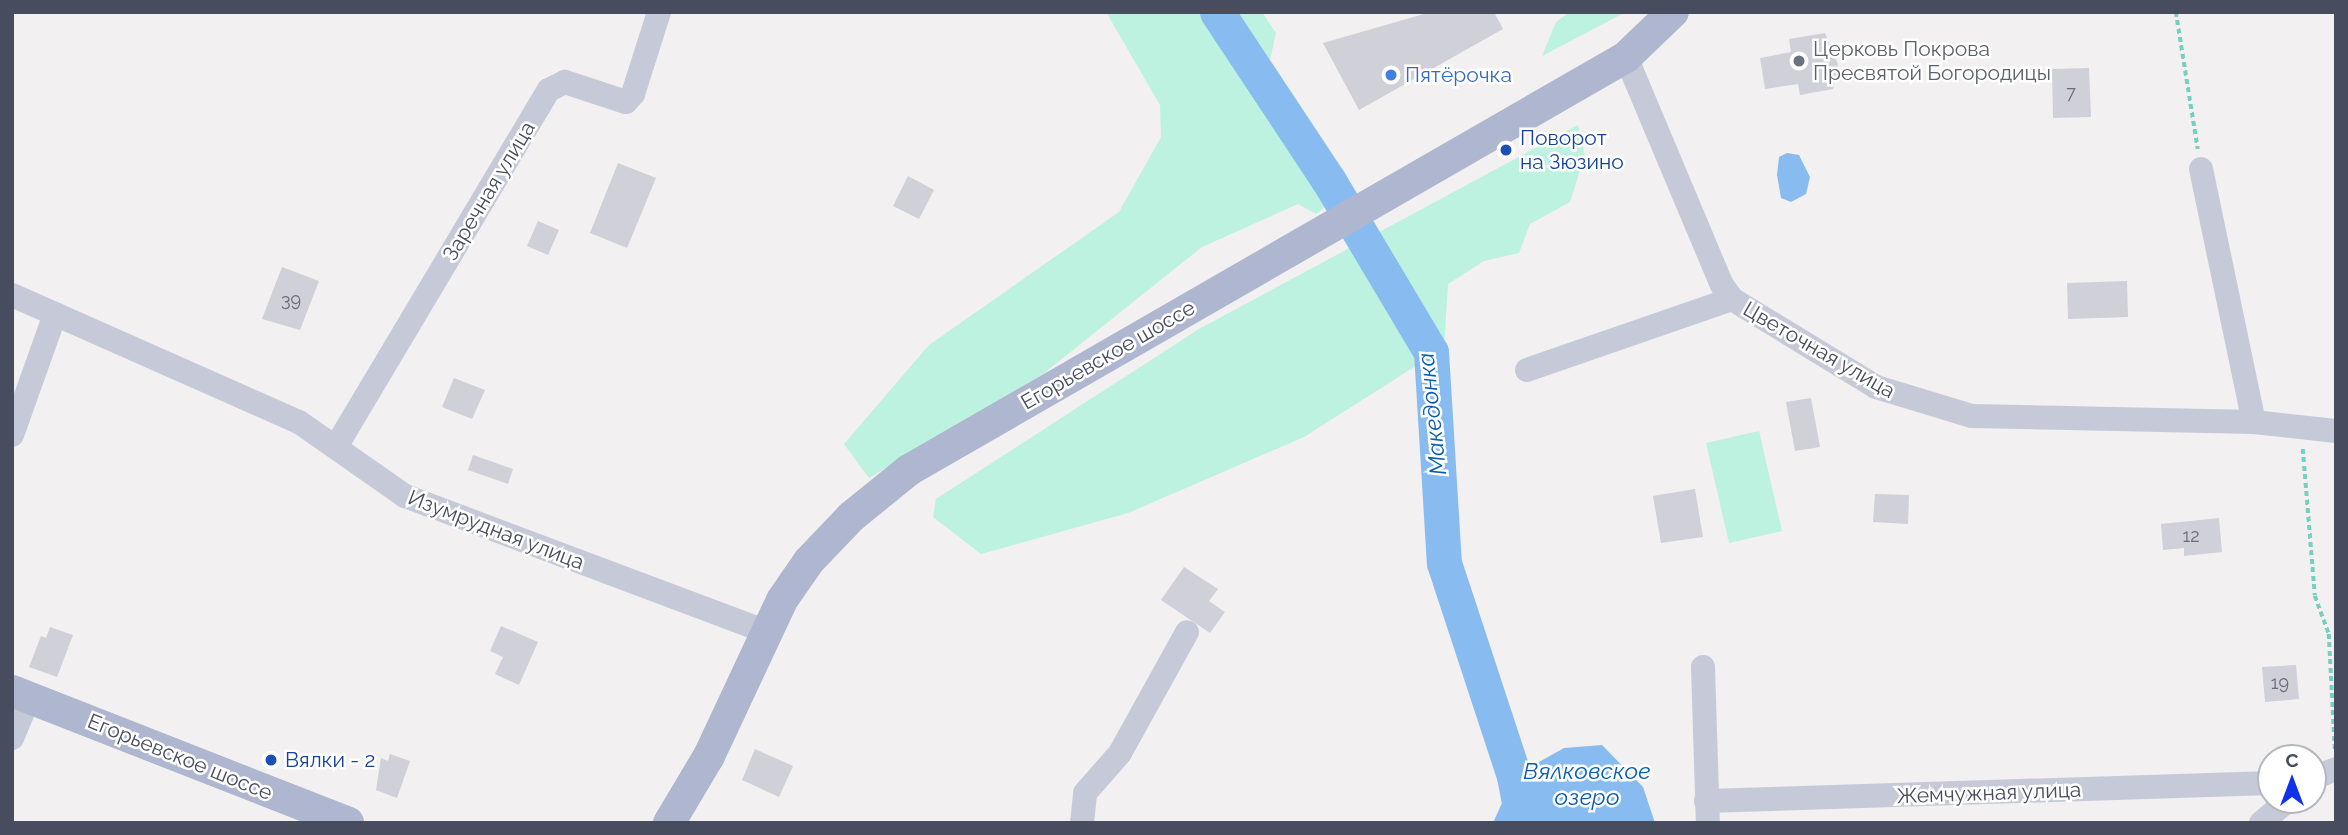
<!DOCTYPE html>
<html>
<head>
<meta charset="utf-8">
<style>
  body { margin:0 }
  #map { position:relative; width:2348px; height:835px; overflow:hidden; background:#f2f0f0; font-family:Raleway,sans-serif }
  div>[style] { position:absolute }
  .green>* { inset:0; background:#bdf1e0 }
  .water>* { inset:0; background:#88bcf0 }
  .river>* { height:35px; margin:-17.5px; padding:0 17.5px; transform-origin:17.5px; border-radius:17.5px; background:#88bcf0 }
  .building>* { inset:0; background:#cfd0d8 }
  .path>* { height:3.5px; margin-top:-1.75px; transform-origin:0; background:repeating-linear-gradient(90deg,#73d1be 0 5px,transparent 0 8.5px) }
  .minor>* { height:24px; margin:-12px; padding:0 12px; transform-origin:12px; border-radius:12px; background:#c6cad8 }
  .major>* { height:32px; margin:-16px; padding:0 16px; transform-origin:16px; border-radius:16px; background:#aeb6d0 }
  .dots>* { width:19px; height:19px; translate:-50% -50%; box-sizing:border-box; border:4px solid #fff; border-radius:50% }
  span { translate:-50% -50%; white-space:nowrap; text-align:center; line-height:1.15; -webkit-text-stroke:5px #fff; paint-order:stroke }
  .number-label { font-size:18px; color:#696d7c }
  .number-label span { -webkit-text-stroke-width:0 }
  .worship-label { font-size:21px; color:#5b616d }
  .left { translate:0 -50%; text-align:left }
  .shop-label { font-size:21px; color:#366cbe }
  .transit-label { font-size:21px; color:#164399 }
  .street-label { font-size:21px; color:#474c5e }
  .water-label { font-size:23px; color:#065db2; font-style:italic }
  .frame { position:absolute; inset:0; border:14px solid #474c5e; pointer-events:none }
  .north { position:absolute; left:2257px; top:744px; width:70px; height:70px; box-sizing:border-box; background:#fff; border:2px solid #b5b7bf; border-radius:50%; rotate:0deg; font-size:19px; font-weight:700; line-height:28px; text-align:center; color:#474c5e }
  .north::after { content:''; display:block; margin:auto; width:24px; height:32px; background:#1131eb; clip-path:polygon(50% 0,100% 100%,50% 72%,0 100%) }
</style>
</head>
<body>
<div id="map">
  <div class="green">
    <i style="clip-path:polygon(1106px 12px,1262px 12px,1276px 33px,1260px 105px,1329px 204px,1316px 214px,1298px 204px,1202px 247px,1043px 374px,869px 478px,844px 444px,929px 345px,1119px 212px,1161px 137px,1160px 105px)"></i>
    <i style="clip-path:polygon(1570px 12px,1626px 12px,1542px 56px,1556px 22px)"></i>
    <i style="clip-path:polygon(1578px 125px,1585px 155px,1570px 202px,1530px 224px,1519px 253px,1484px 261px,1448px 284px,1444px 348px,1304px 437px,1128px 513px,981px 554px,933px 517px,936px 499px,1199px 329px)"></i>
    <i style="clip-path:polygon(1759px 431px,1782px 531px,1729px 543px,1706px 443px)"></i>
  </div>
  <div class="water">
    <i style="clip-path:polygon(1787px 153px,1799px 155px,1810px 177px,1806px 194px,1791px 202px,1781px 198px,1777px 175px,1779px 157px)"></i>
    <i style="clip-path:polygon(1602px 745px,1643px 787px,1655px 823px,1493px 823px,1514px 776px,1564px 748px)"></i>
  </div>
  <div class="river">
    <i style="left:1217px;top:12px;width:203px;rotate:56.5deg"></i>
    <i style="left:1329px;top:181px;width:199px;rotate:59.2deg"></i>
    <i style="left:1431px;top:352px;width:211px;rotate:86.5deg"></i>
    <i style="left:1444px;top:563px;width:224px;rotate:71.8deg"></i>
    <i style="left:1514px;top:776px;width:48px;rotate:79.2deg"></i>
  </div>
  <div class="building">
    <i style="clip-path:polygon(1431px 12px,1494px 12px,1503px 29px,1359px 110px,1323px 43px)"></i>
    <i style="clip-path:polygon(1825px 33px,1838px 64px,1833px 89px,1800px 95px,1798px 84px,1765px 89px,1760px 58px,1791px 52px,1789px 39px)"></i>
    <i style="clip-path:polygon(2089px 68px,2091px 117px,2053px 118px,2052px 69px)"></i>
    <i style="clip-path:polygon(618px 163px,656px 178px,627px 248px,590px 233px)"></i>
    <i style="clip-path:polygon(908px 176px,934px 190px,919px 219px,893px 206px)"></i>
    <i style="clip-path:polygon(538px 221px,559px 230px,548px 255px,527px 246px)"></i>
    <i style="clip-path:polygon(282px 267px,319px 281px,300px 330px,262px 319px)"></i>
    <i style="clip-path:polygon(2127px 281px,2128px 317px,2068px 319px,2067px 283px)"></i>
    <i style="clip-path:polygon(454px 378px,485px 390px,472px 419px,442px 407px)"></i>
    <i style="clip-path:polygon(1811px 398px,1820px 447px,1795px 451px,1786px 402px)"></i>
    <i style="clip-path:polygon(473px 455px,513px 469px,508px 484px,468px 470px)"></i>
    <i style="clip-path:polygon(1695px 489px,1703px 537px,1661px 543px,1653px 496px)"></i>
    <i style="clip-path:polygon(1875px 494px,1909px 495px,1908px 524px,1873px 522px)"></i>
    <i style="clip-path:polygon(2219px 518px,2222px 552px,2184px 556px,2184px 548px,2163px 550px,2161px 524px)"></i>
    <i style="clip-path:polygon(1184px 567px,1218px 589px,1209px 601px,1225px 612px,1210px 633px,1161px 600px)"></i>
    <i style="clip-path:polygon(501px 626px,538px 642px,519px 685px,495px 674px,503px 657px,490px 651px)"></i>
    <i style="clip-path:polygon(50px 627px,73px 635px,57px 677px,29px 667px,41px 636px,46px 638px)"></i>
    <i style="clip-path:polygon(2296px 665px,2299px 699px,2265px 702px,2262px 667px)"></i>
    <i style="clip-path:polygon(755px 749px,793px 766px,779px 797px,742px 780px)"></i>
    <i style="clip-path:polygon(390px 754px,410px 761px,397px 798px,376px 790px,381px 758px,388px 761px)"></i>
  </div>
  <div class="path">
    <i style="left:2176px;top:12px;width:139px;rotate:80.9deg"></i>
    <i style="left:2303px;top:449px;width:147px;rotate:85.3deg"></i>
    <i style="left:2315px;top:596px;width:40px;rotate:69.8deg"></i>
    <i style="left:2329px;top:634px;width:116px;rotate:87deg"></i>
  </div>
  <div class="minor">
    <i style="left:1626px;top:57px;width:247px;rotate:67.2deg"></i>
    <i style="left:1722px;top:285px;width:17px;rotate:54deg"></i>
    <i style="left:1732px;top:299px;width:169px;rotate:31.4deg"></i>
    <i style="left:1876px;top:387px;width:100px;rotate:16.8deg"></i>
    <i style="left:1972px;top:416px;width:282px;rotate:1.2deg"></i>
    <i style="left:2254px;top:422px;width:82px;rotate:6.3deg"></i>
    <i style="left:2201px;top:169px;width:258px;rotate:78.2deg"></i>
    <i style="left:12px;top:295px;width:314px;rotate:23.9deg"></i>
    <i style="left:299px;top:422px;width:129px;rotate:34.9deg"></i>
    <i style="left:405px;top:496px;width:386px;rotate:20.6deg"></i>
    <i style="left:1527px;top:370px;width:217px;rotate:-19.1deg"></i>
    <i style="left:12px;top:435px;width:128px;rotate:-70.4deg"></i>
    <i style="left:337px;top:445px;width:413px;rotate:-59.2deg"></i>
    <i style="left:549px;top:90px;width:18px;rotate:-27deg"></i>
    <i style="left:565px;top:82px;width:64px;rotate:18.2deg"></i>
    <i style="left:626px;top:102px;width:11px;rotate:-49deg"></i>
    <i style="left:633px;top:94px;width:86px;rotate:-72.4deg"></i>
    <i style="left:1703px;top:667px;width:156px;rotate:88.2deg"></i>
    <i style="left:12px;top:738px;width:43px;rotate:-67deg"></i>
    <i style="left:2313px;top:778px;width:25px;rotate:-21deg"></i>
    <i style="left:1706px;top:801px;width:565px;rotate:-1.82deg"></i>
    <i style="left:1082px;top:823px;width:30px;rotate:-84deg"></i>
    <i style="left:1085px;top:793px;width:53px;rotate:-48.8deg"></i>
    <i style="left:1120px;top:753px;width:138px;rotate:-61deg"></i>
    <i style="left:2261px;top:823px;width:35px;rotate:-40deg"></i>
  </div>
  <div class="major">
    <i style="left:12px;top:691px;width:361px;rotate:21.4deg"></i>
    <i style="left:669px;top:823px;width:78px;rotate:-59.2deg"></i>
    <i style="left:709px;top:756px;width:172px;rotate:-64.9deg"></i>
    <i style="left:782px;top:600px;width:47px;rotate:-55.3deg"></i>
    <i style="left:809px;top:561px;width:61px;rotate:-46.3deg"></i>
    <i style="left:851px;top:517px;width:75px;rotate:-39deg"></i>
    <i style="left:909px;top:470px;width:827px;rotate:-29.94deg"></i>
    <i style="left:1626px;top:57px;width:65px;rotate:-43.8deg"></i>
  </div>
  <div class="dots">
    <i style="left:1799px;top:61px;background:#6b7280"></i>
    <i style="left:1391px;top:75px;background:#3f7fe0"></i>
    <i style="left:1506px;top:150px;background:#1a4fb4"></i>
    <i style="left:271px;top:760px;background:#1a4fb4"></i>
  </div>
  <div class="number-label">
    <span style="left:2071px;top:93px">7</span>
    <span style="left:291px;top:300px">39</span>
    <span style="left:2191px;top:536px">12</span>
    <span style="left:2280px;top:683px">19</span>
  </div>
  <div class="worship-label">
    <span class="left" style="left:1813px;top:61px">Церковь Покрова<br>Пресвятой Богородицы</span>
  </div>
  <div class="shop-label">
    <span class="left" style="left:1405px;top:75px">Пятёрочка</span>
  </div>
  <div class="transit-label">
    <span class="left" style="left:1520px;top:150px">Поворот<br>на Зюзино</span>
    <span class="left" style="left:285px;top:760px">Вялки - 2</span>
  </div>
  <div class="street-label">
    <span style="left:489px;top:191px;rotate:-59deg">Заречная улица</span>
    <span style="left:1819px;top:350px;rotate:30deg">Цветочная улица</span>
    <span style="left:1108px;top:355px;rotate:-30deg">Егорьевское шоссе</span>
    <span style="left:496px;top:530px;rotate:21deg">Изумрудная улица</span>
    <span style="left:180px;top:757px;rotate:22deg">Егорьевское шоссе</span>
    <span style="left:1989px;top:793px;rotate:-2deg">Жемчужная улица</span>
  </div>
  <div class="water-label">
    <span style="left:1432px;top:414px;rotate:-96deg">Македонка</span>
    <span style="left:1587px;top:784px">Вялковское<br>озеро</span>
  </div>
  <div class="frame"></div>
  <div class="north">С</div>
</div>
</body>
</html>
